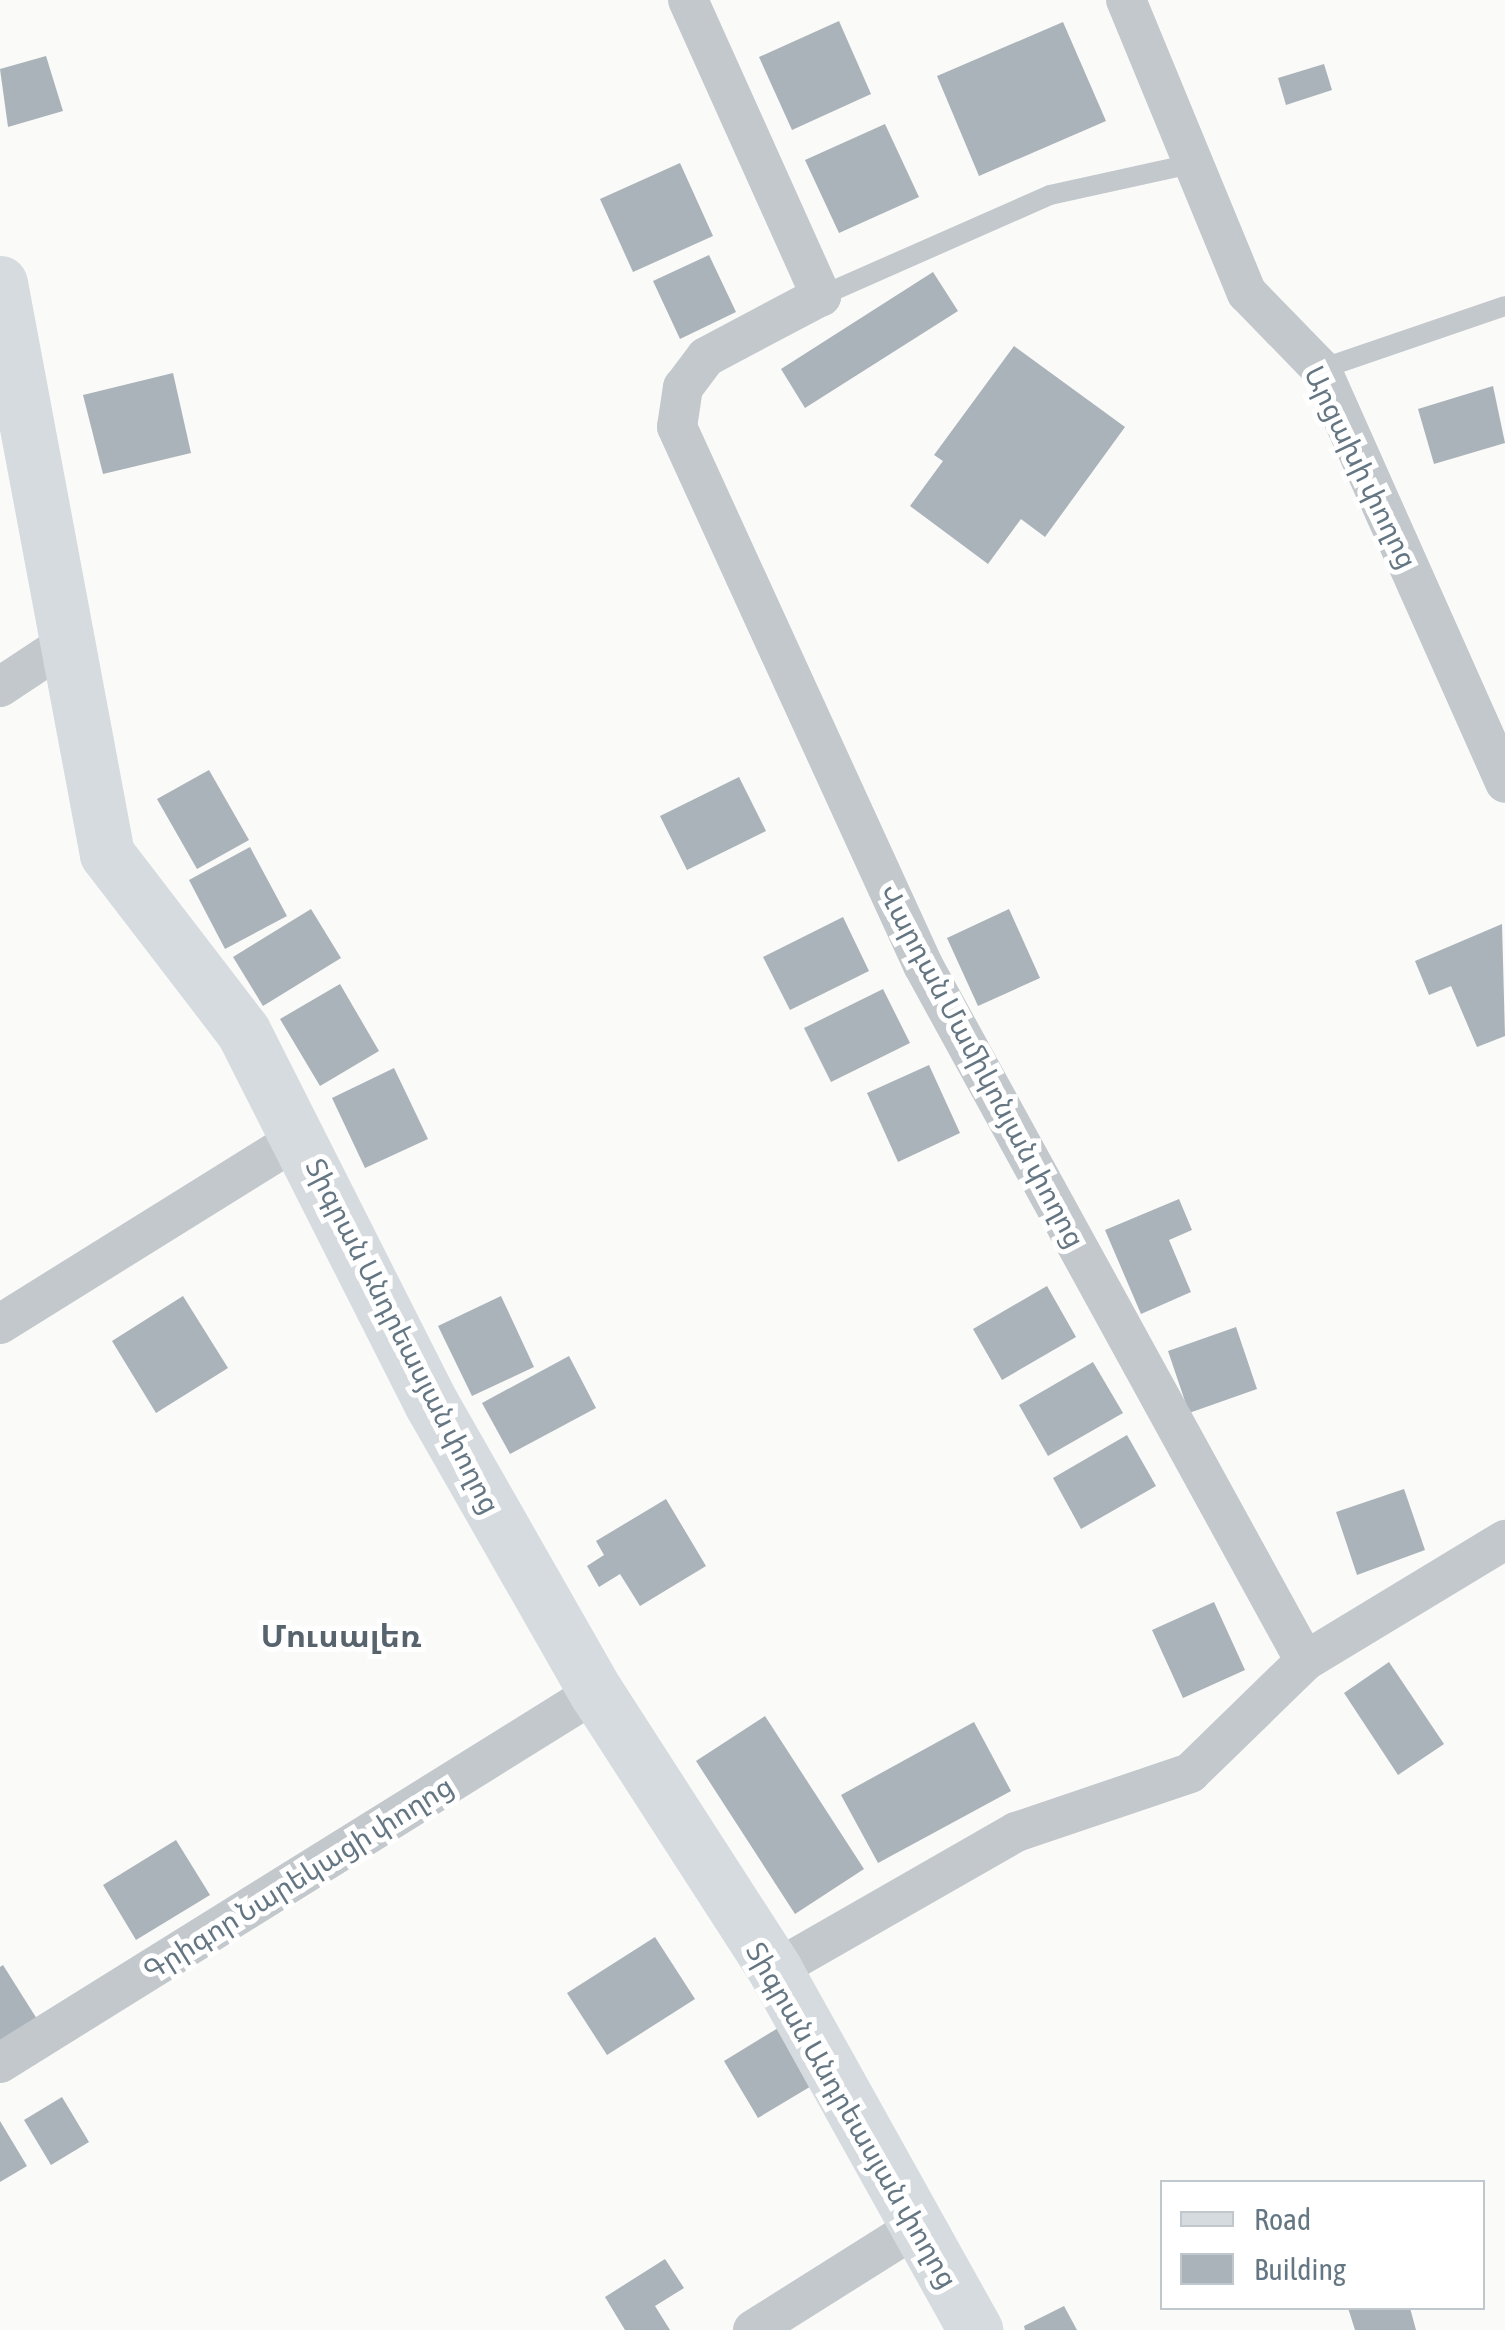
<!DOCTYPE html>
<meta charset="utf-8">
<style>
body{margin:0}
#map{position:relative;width:1505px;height:2330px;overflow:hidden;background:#fafaf8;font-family:"Asap Condensed","Noto Sans Armenian",sans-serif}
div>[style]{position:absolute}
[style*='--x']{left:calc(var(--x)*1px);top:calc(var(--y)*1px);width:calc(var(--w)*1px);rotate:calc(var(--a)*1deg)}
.building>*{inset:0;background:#aab3b9}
.service>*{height:20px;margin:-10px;padding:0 10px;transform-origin:10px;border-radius:10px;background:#c3c8cc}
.minor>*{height:40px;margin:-20px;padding:0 20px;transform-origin:20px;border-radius:20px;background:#c3c8cc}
.secondary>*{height:55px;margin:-27.5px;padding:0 27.5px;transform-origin:27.5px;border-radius:27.5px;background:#d6dbdf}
span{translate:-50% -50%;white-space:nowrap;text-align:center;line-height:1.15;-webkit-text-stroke:10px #fff;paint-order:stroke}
.street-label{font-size:28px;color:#657683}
.quarter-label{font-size:32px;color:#57646e;font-weight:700}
.legend{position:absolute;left:1160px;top:2180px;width:325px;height:130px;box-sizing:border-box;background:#fff;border:2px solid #c1c8cd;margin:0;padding:12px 18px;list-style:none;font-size:30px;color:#657683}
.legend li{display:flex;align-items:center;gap:20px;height:50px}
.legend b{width:50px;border:2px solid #c1c8cd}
</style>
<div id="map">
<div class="building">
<i style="clip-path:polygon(839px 21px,871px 94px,792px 130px,759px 57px)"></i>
<i style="clip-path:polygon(1063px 22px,1106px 121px,979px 176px,937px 76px)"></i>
<i style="clip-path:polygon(46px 56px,63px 111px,8px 127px,0 69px)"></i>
<i style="clip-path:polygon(1324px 64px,1332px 90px,1286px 105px,1278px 78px)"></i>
<i style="clip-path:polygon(885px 124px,919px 197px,839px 233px,805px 160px)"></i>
<i style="clip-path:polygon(680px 163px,713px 236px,633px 272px,600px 199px)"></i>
<i style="clip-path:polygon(709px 255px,736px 312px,680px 339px,653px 281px)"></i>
<i style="clip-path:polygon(933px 272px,958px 311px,805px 408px,781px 369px)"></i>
<i style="clip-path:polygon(1014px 346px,1125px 427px,1045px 537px,1021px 519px,988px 564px,910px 506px,943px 461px,934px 455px)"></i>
<i style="clip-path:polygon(173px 373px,191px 453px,103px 474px,83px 395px)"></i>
<i style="clip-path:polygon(1493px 386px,1505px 443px,1434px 464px,1418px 409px)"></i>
<i style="clip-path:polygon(209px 770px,249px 840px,197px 869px,157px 799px)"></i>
<i style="clip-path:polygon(739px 777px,766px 831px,687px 870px,660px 816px)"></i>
<i style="clip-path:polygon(250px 847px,287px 916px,225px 949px,189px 880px)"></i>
<i style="clip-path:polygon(311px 909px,341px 958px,263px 1006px,233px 957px)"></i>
<i style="clip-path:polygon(1009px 909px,1040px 978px,978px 1006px,947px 938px)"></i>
<i style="clip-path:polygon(843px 917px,869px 971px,790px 1010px,763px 957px)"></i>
<i style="clip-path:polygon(1502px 924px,1505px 1036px,1477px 1047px,1451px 986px,1429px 995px,1415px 961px)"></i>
<i style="clip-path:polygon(340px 984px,379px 1051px,320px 1086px,280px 1019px)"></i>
<i style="clip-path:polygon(883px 989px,910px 1043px,831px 1082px,804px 1028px)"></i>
<i style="clip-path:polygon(929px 1065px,960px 1133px,898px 1162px,867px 1093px)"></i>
<i style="clip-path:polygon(394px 1068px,428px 1139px,365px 1168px,332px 1098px)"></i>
<i style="clip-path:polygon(1179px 1199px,1192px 1230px,1169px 1240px,1191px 1292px,1141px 1314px,1105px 1230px)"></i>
<i style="clip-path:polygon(1047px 1286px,1076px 1337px,1002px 1380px,973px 1329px)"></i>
<i style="clip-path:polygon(183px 1296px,228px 1368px,156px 1413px,112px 1341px)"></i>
<i style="clip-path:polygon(501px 1296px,534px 1367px,472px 1396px,438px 1326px)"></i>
<i style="clip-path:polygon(1236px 1327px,1257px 1389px,1189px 1413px,1168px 1351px)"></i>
<i style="clip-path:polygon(569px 1356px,596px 1408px,510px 1454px,482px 1403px)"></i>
<i style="clip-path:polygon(1093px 1362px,1123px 1413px,1048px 1456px,1019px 1405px)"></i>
<i style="clip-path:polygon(1127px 1435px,1156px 1486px,1081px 1529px,1053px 1478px)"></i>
<i style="clip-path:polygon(1404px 1489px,1425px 1550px,1357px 1575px,1336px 1512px)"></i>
<i style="clip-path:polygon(666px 1499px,706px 1566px,640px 1606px,620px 1574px,599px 1587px,587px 1566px,604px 1555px,596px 1541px)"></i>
<i style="clip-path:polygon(1214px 1602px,1245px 1670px,1183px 1698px,1152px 1630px)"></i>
<i style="clip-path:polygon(1389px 1662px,1444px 1744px,1398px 1775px,1344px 1693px)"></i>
<i style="clip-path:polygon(765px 1716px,864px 1869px,795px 1914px,696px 1761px)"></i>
<i style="clip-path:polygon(974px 1722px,1011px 1791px,878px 1863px,841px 1795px)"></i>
<i style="clip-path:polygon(176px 1840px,210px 1895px,136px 1940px,103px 1885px)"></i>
<i style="clip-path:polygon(655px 1937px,695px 1999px,607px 2055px,567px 1993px)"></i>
<i style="clip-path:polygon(3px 1965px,37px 2019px,0 2042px,0 1967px)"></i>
<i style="clip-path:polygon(783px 2025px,818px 2082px,758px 2118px,724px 2061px)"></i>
<i style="clip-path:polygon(62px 2097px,89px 2142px,51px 2165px,24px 2120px)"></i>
<i style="clip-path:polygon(0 2121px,27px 2166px,0 2182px)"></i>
<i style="clip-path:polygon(665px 2259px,684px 2288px,655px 2306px,670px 2330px,625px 2330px,605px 2297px)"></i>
<i style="clip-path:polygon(1064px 2306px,1077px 2330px,1025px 2330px,1024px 2326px)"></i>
<i style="clip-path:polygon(1348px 2308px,1410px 2308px,1416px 2330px,1355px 2330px)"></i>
</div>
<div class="service">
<i style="--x:821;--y:296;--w:250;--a:-23.8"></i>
<i style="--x:1050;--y:195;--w:149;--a:-12.4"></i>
<i style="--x:1321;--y:369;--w:194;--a:-18.9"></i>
</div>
<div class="minor">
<i style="--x:688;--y:0;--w:325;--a:65.8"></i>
<i style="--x:821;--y:296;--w:130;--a:152.1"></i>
<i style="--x:706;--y:357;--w:38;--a:127"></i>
<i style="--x:683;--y:387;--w:40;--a:98.5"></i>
<i style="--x:677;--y:427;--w:592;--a:65.43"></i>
<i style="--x:923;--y:965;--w:794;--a:61.24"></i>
<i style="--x:1126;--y:0;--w:317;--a:67.6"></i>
<i style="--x:1247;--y:293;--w:106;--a:45.8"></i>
<i style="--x:1321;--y:369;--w:453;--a:66"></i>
<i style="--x:0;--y:687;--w:78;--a:-33.5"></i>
<i style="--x:0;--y:1324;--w:354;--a:-31.9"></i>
<i style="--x:775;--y:1970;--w:278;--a:-29.8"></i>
<i style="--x:1016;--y:1832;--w:184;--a:-18.7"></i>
<i style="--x:1190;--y:1773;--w:161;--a:-44.2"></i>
<i style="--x:1305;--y:1661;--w:234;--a:-31.2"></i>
<i style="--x:0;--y:2063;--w:702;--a:-31.9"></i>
<i style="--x:753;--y:2330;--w:191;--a:-32.2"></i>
</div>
<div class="secondary">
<i style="--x:0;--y:283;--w:581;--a:79.39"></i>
<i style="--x:107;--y:854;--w:223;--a:52.5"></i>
<i style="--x:243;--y:1031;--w:417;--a:63.2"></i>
<i style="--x:431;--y:1403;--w:333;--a:60.3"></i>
<i style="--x:596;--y:1692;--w:331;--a:57.2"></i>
<i style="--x:775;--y:1970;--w:412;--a:60.9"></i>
</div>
<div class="street-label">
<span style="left:1361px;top:467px;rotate:64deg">Արցախի փողոց</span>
<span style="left:982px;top:1066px;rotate:62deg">Վարդան Մամիկոնյան փողոց</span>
<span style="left:403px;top:1336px;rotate:63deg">Տիգրան Անդրեասյան փողոց</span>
<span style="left:298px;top:1878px;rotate:-32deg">Գրիգոր Նարեկացի փողոց</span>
<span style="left:852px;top:2115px;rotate:60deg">Տիգրան Անդրեասյան փողոց</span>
</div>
<div class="quarter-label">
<span style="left:341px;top:1636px">Մուսալեռ</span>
</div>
<ul class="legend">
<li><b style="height:12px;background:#d6dbdf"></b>Road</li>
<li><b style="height:28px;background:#aab3b9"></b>Building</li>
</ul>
</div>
